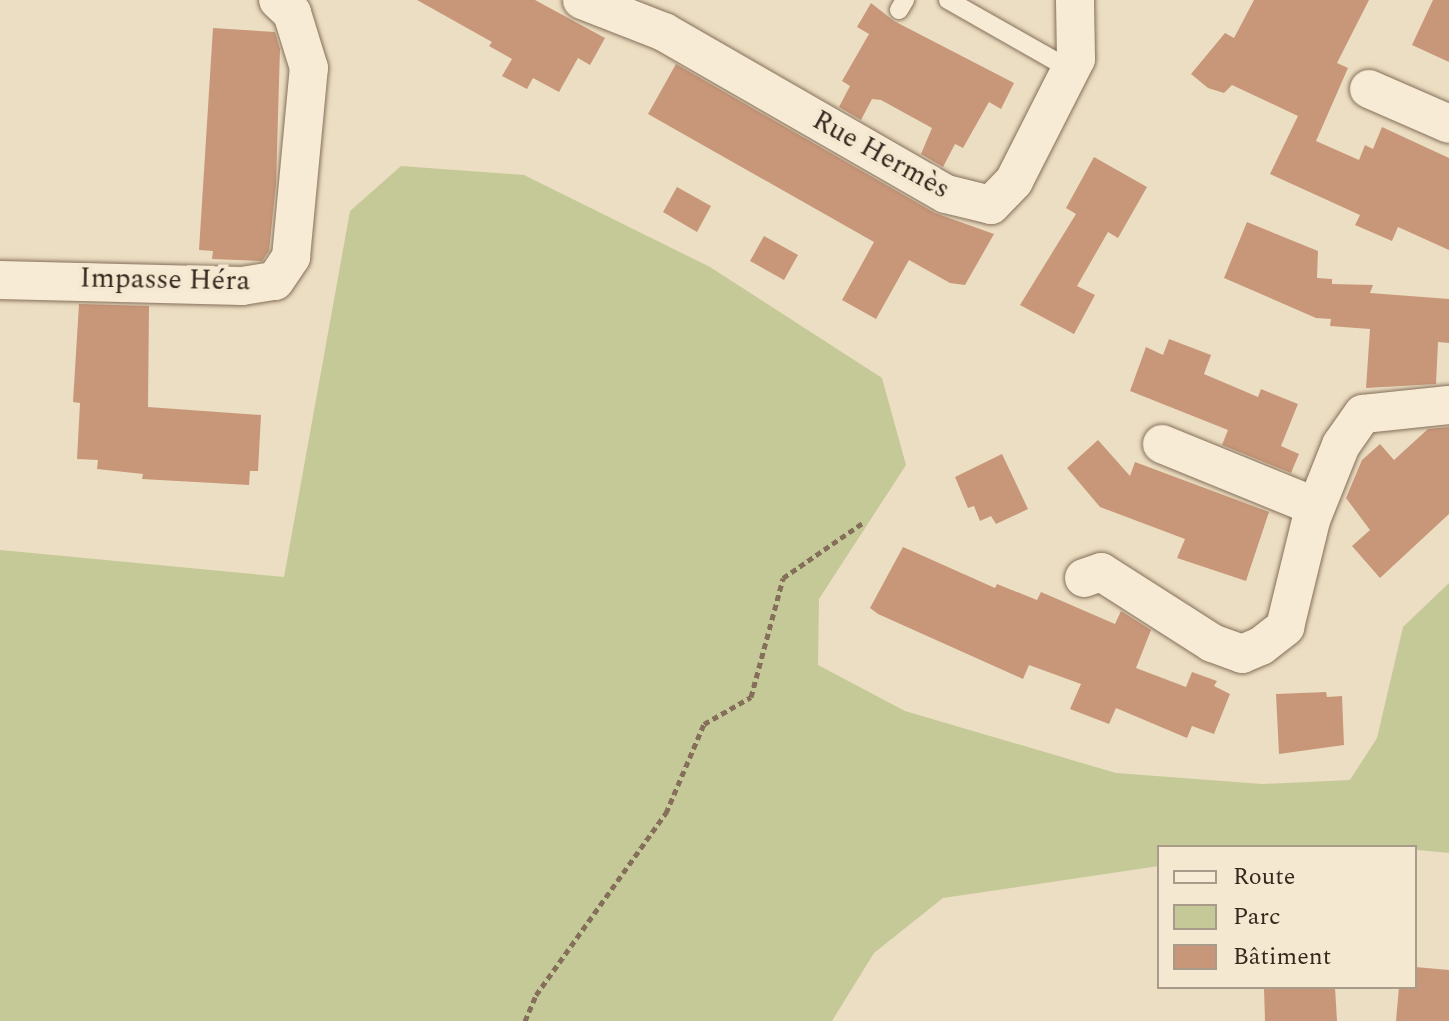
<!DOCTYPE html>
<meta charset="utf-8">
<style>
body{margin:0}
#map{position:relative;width:1449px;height:1021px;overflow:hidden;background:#ecdec2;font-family:Spectral,serif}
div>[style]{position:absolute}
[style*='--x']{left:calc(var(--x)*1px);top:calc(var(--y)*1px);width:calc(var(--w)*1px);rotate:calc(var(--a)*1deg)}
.green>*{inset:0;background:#c5c997}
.building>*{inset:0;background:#c89779}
.path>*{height:5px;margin-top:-2.5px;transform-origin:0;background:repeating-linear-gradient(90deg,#856f5a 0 6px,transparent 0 10px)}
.roads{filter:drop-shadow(0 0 2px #856f5a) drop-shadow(0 0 2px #856f5a)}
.service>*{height:18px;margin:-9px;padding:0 9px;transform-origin:9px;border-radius:9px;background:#f7ebd5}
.minor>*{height:38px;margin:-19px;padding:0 19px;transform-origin:19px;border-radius:19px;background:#f7ebd5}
span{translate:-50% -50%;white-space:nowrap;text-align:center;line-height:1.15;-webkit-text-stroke:8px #f4e8d1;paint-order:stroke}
.street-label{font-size:28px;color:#35281e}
.legend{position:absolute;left:1157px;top:845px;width:260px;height:144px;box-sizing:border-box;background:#f4e8d1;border:2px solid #a89b89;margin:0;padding:10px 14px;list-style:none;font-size:24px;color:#35281e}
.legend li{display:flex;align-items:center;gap:16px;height:40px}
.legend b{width:40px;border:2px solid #a89b89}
</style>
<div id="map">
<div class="green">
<i style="clip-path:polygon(401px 166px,524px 175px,710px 267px,882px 378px,906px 465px,819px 599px,818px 665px,905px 711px,1116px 773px,1262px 784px,1350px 780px,1377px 738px,1403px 627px,1449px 583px,1449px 853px,1377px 846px,1159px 847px,1159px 866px,943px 898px,874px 953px,832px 1021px,0 1021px,0 550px,284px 577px,350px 211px)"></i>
</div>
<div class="building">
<i style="clip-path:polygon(417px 0,535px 0,605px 38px,590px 65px,578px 58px,559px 92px,533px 78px,527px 89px,502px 76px,512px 59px,489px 46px,492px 42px)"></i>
<i style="clip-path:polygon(1254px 0,1369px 0,1337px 63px,1348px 68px,1316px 141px,1359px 160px,1365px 145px,1373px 149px,1382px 127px,1449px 158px,1449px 250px,1398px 227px,1392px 241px,1355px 225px,1360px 215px,1270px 174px,1298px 116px,1232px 85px,1224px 93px,1208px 88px,1191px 74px,1225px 33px,1234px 38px)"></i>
<i style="clip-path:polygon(1433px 0,1449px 0,1449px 62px,1412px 45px)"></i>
<i style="clip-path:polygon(871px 3px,894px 21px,1014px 83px,1001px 109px,989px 102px,963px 148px,955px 144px,943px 167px,921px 154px,932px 128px,881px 100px,872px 99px,861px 120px,839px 107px,850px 86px,842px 81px,869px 34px,857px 27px)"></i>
<i style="clip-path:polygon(213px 28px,275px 32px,280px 49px,276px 184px,269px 251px,262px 261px,212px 259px,213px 251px,199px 250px)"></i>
<i style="clip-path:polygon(676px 64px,935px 213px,994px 234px,965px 285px,950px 283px,909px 260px,876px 319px,842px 300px,874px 242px,648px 114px)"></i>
<i style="clip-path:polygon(1094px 157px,1147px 187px,1118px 238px,1108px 232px,1077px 286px,1095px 295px,1074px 334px,1020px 305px,1076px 214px,1066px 208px)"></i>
<i style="clip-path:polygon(677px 187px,711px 206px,697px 232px,663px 212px)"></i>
<i style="clip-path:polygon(1247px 222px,1318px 251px,1317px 278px,1332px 279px,1332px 284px,1373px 285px,1370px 293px,1449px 299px,1449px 343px,1438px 342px,1436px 384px,1366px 388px,1370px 329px,1330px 326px,1331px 319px,1316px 318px,1224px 278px)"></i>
<i style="clip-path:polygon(764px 236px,798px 255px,784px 280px,750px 261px)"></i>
<i style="clip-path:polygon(79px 304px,149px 306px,148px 407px,261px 415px,258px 471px,250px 471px,249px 485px,142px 479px,143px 474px,97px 469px,98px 460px,77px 459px,80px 403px,73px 402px)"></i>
<i style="clip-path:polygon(1169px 339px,1211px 355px,1204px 374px,1258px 397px,1261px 389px,1298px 404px,1281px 446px,1299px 454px,1291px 473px,1222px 445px,1228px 430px,1130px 391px,1146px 347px,1163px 355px)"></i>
<i style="clip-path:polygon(1449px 427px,1449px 514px,1380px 578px,1352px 546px,1370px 530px,1346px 498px,1362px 460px,1380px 444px,1394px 460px,1428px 429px)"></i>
<i style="clip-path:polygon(1098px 440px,1130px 476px,1135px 462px,1269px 512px,1246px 581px,1177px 558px,1185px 539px,1100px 507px,1067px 468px)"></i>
<i style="clip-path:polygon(1002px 454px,1028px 509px,996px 524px,991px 516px,980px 521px,974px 506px,968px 508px,955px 477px)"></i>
<i style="clip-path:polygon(903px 547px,995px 588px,997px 584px,1037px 600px,1041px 592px,1115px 624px,1121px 611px,1151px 630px,1136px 668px,1186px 687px,1192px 672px,1217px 681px,1214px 686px,1230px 694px,1214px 734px,1192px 726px,1187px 738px,1116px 708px,1109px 724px,1070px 709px,1081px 684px,1029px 665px,1023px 679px,878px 614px,870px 608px)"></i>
<i style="clip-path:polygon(1326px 692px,1327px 697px,1342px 696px,1344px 745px,1279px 754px,1276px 694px)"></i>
<i style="clip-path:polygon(1415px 967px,1449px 970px,1449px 1021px,1396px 1021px,1399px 987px,1415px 987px)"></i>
<i style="clip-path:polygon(1290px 987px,1335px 987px,1337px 1021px,1265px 1021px,1264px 989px)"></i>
</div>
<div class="path">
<i style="--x:525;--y:1021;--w:28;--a:-67"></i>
<i style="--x:536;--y:995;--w:224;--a:-54.5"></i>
<i style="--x:666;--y:813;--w:97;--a:-66.9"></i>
<i style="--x:704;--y:724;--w:54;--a:-29.9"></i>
<i style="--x:751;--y:697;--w:123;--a:-74.9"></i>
<i style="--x:783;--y:578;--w:98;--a:-34.7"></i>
</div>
<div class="roads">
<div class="service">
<i style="--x:948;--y:0;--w:142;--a:29.6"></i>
<i style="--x:899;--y:10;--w:12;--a:-59"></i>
</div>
<div class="minor">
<i style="--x:582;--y:0;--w:88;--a:21.3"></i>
<i style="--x:664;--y:32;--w:325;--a:29.9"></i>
<i style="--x:946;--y:194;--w:46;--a:13.7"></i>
<i style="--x:991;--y:205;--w:33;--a:-46"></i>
<i style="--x:1014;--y:181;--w:137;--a:-63.1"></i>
<i style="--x:1076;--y:59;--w:59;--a:-91"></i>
<i style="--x:1369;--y:89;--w:87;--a:23.6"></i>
<i style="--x:0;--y:280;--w:242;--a:1.4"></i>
<i style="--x:242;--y:286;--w:33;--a:-9"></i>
<i style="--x:275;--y:281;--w:29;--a:-56"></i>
<i style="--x:291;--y:257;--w:190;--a:-84.6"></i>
<i style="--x:309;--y:68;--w:58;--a:-107.2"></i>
<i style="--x:292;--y:13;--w:19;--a:-137"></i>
<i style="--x:1162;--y:444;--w:166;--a:22.2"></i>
<i style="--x:1084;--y:578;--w:18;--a:-19"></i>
<i style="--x:1101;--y:572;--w:132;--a:32.6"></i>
<i style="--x:1212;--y:643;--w:32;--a:20"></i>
<i style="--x:1242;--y:654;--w:21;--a:-23"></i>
<i style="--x:1261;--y:646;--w:31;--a:-38"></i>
<i style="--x:1285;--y:627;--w:110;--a:-76.3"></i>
<i style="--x:1311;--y:520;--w:81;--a:-68.2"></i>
<i style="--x:1341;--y:445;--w:38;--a:-55"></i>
<i style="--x:1363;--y:414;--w:86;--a:-6"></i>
</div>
</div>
<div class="street-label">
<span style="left:881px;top:155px;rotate:29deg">Rue Hermès</span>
<span style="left:165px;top:280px;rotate:1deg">Impasse Héra</span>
</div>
<ul class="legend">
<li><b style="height:10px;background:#f7ebd5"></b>Route</li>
<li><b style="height:22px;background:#c5c997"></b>Parc</li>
<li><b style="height:22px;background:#c89779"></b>Bâtiment</li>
</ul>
</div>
